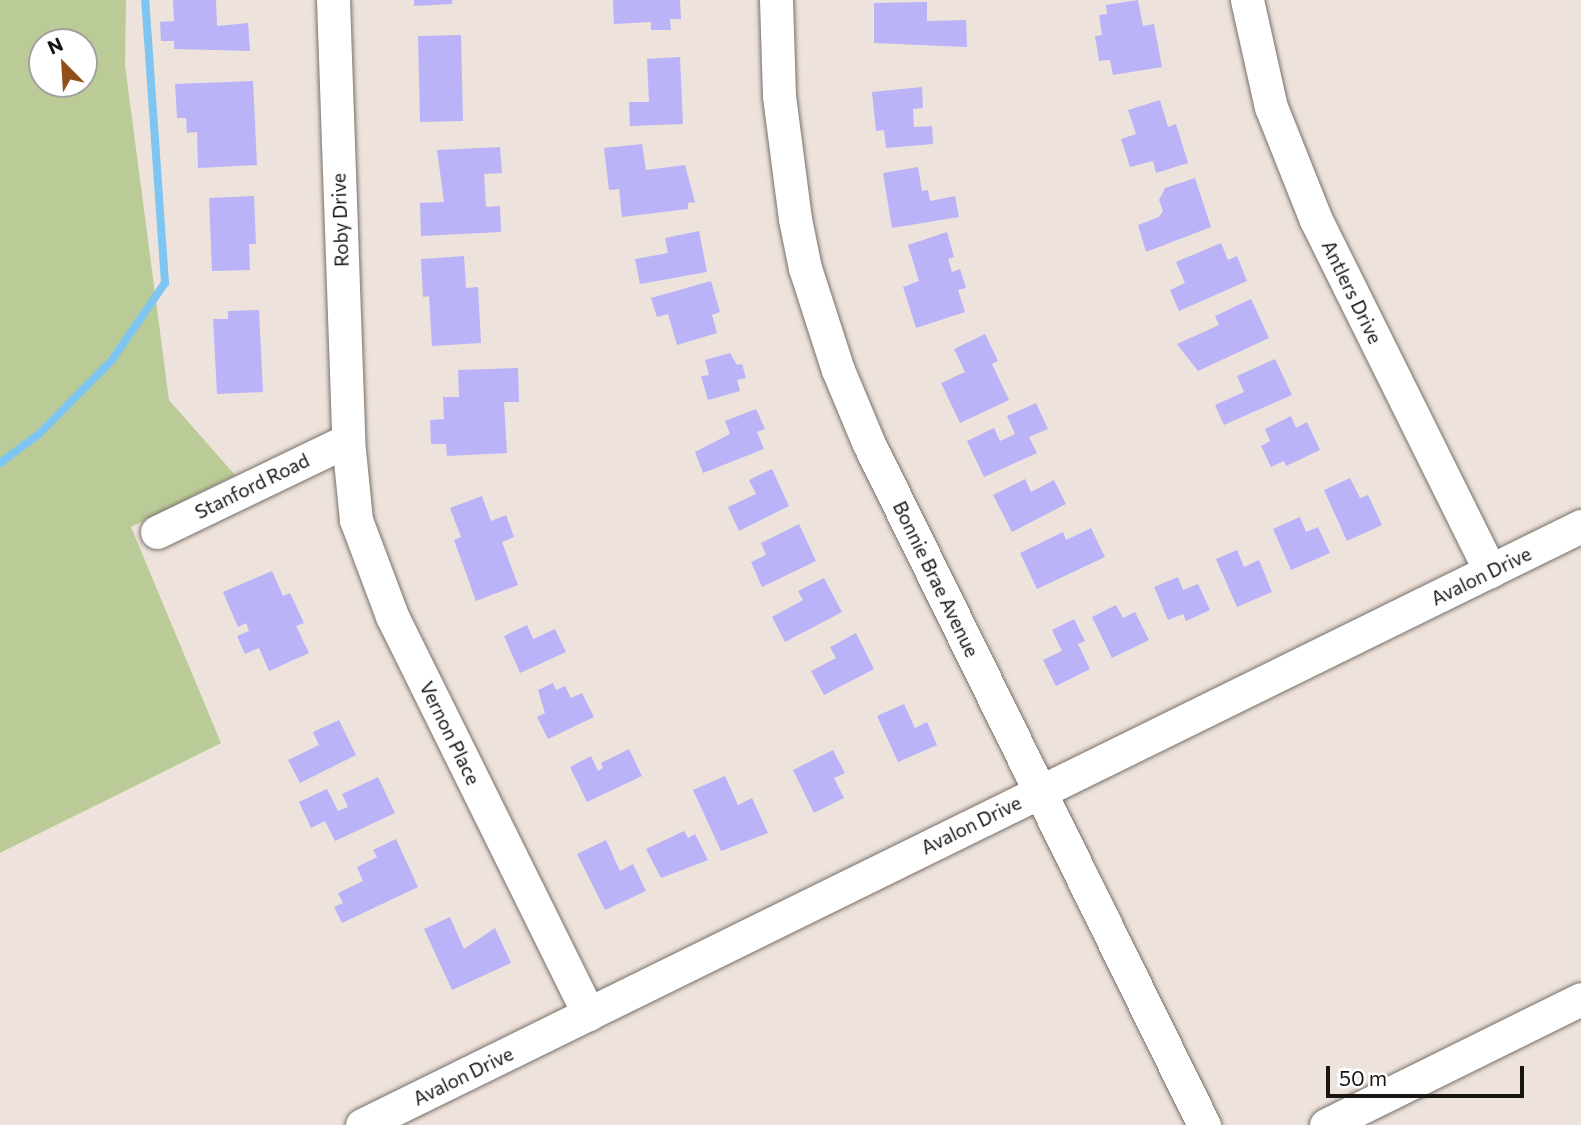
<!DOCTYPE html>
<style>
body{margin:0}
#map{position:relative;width:1581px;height:1125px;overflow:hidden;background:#ede3dc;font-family:Commissioner,sans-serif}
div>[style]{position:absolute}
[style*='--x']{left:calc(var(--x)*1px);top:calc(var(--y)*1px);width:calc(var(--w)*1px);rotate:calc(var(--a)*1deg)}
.green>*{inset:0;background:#bbcb97}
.stream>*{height:8px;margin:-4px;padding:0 4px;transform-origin:4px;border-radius:4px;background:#7ec5f2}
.building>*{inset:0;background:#bab3f7}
.roads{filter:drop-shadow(0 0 2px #786f69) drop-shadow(0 0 2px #786f69)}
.minor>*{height:33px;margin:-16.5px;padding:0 16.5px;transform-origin:16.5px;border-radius:16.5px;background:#fff}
span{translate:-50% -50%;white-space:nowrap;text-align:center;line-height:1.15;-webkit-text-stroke:7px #fff;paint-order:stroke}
.street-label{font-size:19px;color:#171412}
.north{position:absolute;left:28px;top:28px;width:70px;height:70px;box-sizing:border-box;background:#fff;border:2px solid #a2a1a0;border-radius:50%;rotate:336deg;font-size:19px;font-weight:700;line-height:28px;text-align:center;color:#171412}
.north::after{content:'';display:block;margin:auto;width:24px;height:32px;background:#8f4f18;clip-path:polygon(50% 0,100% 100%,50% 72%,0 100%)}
.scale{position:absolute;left:1326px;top:1066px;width:198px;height:32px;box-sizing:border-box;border:4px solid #171412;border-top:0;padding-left:9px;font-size:21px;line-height:24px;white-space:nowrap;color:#171412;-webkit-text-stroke:5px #fff;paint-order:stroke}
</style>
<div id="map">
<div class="green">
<i style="clip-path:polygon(evenodd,0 0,126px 0,125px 65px,169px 400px,235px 475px,131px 527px,221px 743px,0 853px,0 0,42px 42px,84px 42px,84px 84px,42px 84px,42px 42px)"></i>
</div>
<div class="stream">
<i style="--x:0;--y:463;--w:49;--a:-36.6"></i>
<i style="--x:39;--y:434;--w:104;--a:-45.4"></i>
<i style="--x:112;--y:360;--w:93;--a:-55.5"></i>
<i style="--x:165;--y:283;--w:284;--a:-94"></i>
</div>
<div class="building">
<i style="clip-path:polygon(173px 0,216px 0,217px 26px,248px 23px,250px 51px,174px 49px,174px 41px,161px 41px,160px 22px,174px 21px)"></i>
<i style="clip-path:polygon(414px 0,452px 0,452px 4px,414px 6px)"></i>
<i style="clip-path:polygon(613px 0,680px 0,681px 19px,670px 19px,671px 30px,651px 30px,651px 22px,614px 24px)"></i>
<i style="clip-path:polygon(1138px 0,1143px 26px,1154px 24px,1162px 67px,1113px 75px,1110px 60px,1099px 61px,1095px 36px,1102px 35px,1099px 15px,1107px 14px,1106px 5px)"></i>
<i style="clip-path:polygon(927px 2px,927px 21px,966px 20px,967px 47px,874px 43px,874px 3px)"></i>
<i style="clip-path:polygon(461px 35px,463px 121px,420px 122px,418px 36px)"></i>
<i style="clip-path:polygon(680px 57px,683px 124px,630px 126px,629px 102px,649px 102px,647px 59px)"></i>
<i style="clip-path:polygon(253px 81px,257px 165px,198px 168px,197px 132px,187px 133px,186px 118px,177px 118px,175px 84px)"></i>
<i style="clip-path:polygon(922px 87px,923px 108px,913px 109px,914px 127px,932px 126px,933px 144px,886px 148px,884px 130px,876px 131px,872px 92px)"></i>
<i style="clip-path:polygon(1160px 100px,1168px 127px,1176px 124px,1188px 163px,1156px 173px,1153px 161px,1130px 167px,1121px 139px,1136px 134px,1128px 110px)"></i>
<i style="clip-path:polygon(642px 144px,646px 170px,685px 165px,695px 202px,688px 203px,688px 209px,622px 217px,619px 189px,609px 190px,604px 148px)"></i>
<i style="clip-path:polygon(500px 147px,502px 173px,484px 174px,486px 207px,500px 206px,501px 232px,421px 236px,420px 203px,444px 202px,437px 150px)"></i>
<i style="clip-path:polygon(918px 167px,922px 191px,928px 190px,930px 201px,955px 196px,959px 217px,892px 228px,883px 173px)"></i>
<i style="clip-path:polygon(1195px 178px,1211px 227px,1146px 252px,1138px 225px,1159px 217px,1163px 211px,1159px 200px,1165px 188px)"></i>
<i style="clip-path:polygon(254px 196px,256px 244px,249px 244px,250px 270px,212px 271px,209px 198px)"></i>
<i style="clip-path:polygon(699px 231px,707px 272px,640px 284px,635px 259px,668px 253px,665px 238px)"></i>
<i style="clip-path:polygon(947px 232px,954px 257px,948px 259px,952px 272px,960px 269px,966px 288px,958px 290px,965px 312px,916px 328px,903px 287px,919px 281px,908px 245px)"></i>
<i style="clip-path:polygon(1221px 243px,1228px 260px,1237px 256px,1247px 281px,1179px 311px,1170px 290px,1185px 283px,1176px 262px)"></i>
<i style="clip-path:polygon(464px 256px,466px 288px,478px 287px,481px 343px,432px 346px,429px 296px,423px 297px,421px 259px)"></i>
<i style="clip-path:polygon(711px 281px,720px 312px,712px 315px,717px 333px,677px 345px,668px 314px,657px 317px,651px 298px)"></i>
<i style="clip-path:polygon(1251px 299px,1269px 338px,1198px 371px,1177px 344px,1219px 325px,1215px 316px)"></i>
<i style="clip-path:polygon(259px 310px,263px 392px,217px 394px,213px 319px,228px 319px,228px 311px)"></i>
<i style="clip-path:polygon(985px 334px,998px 361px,992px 364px,1009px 400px,960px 423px,941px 383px,965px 372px,954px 349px)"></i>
<i style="clip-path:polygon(730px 353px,737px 365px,742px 364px,746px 378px,737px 380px,740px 391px,708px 400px,701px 376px,709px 375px,705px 360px)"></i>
<i style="clip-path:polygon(1275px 359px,1292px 395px,1224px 425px,1215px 405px,1244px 392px,1237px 376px)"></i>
<i style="clip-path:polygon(518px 368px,519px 402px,504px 402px,507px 453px,447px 456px,446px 444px,431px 444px,430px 420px,444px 419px,443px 397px,459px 397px,458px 370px)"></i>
<i style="clip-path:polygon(1036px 403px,1048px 429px,1029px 437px,1037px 453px,984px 477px,967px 441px,994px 428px,1000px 441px,1015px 434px,1007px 416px)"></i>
<i style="clip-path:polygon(756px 409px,765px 429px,757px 432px,764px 449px,703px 473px,695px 452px,730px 434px,725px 421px)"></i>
<i style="clip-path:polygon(1291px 416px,1296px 428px,1307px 422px,1320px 450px,1286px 466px,1284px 461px,1271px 467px,1261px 446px,1270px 441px,1265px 429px)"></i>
<i style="clip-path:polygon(772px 469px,789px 506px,739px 531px,728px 507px,756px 494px,749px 480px)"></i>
<i style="clip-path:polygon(1350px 478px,1360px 498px,1368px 495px,1382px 525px,1347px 541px,1324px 490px)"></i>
<i style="clip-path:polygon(1025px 479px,1031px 492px,1054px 480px,1066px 504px,1012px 532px,993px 495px)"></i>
<i style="clip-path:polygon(482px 496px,491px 521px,506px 515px,514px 537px,502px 542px,518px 585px,476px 601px,454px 540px,461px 537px,450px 508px)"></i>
<i style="clip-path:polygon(1300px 517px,1306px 532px,1318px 527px,1330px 553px,1291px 570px,1273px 529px)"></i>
<i style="clip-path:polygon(799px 524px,816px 561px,762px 587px,751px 562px,766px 555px,761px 543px)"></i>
<i style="clip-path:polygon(1091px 528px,1105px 557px,1037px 589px,1020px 553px,1063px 532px,1066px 540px)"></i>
<i style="clip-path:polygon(1237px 550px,1244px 567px,1259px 560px,1272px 592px,1237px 607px,1216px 559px)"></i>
<i style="clip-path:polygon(272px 571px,283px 596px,290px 593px,304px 623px,296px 626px,309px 653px,269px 671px,259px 648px,245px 654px,237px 636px,249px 631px,246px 623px,238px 627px,223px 592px)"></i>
<i style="clip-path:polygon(1178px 577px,1183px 590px,1198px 584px,1210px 610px,1186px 621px,1183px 614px,1168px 620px,1154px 587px)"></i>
<i style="clip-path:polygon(824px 578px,842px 612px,785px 642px,772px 617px,803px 600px,798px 591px)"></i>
<i style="clip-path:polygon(1116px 605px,1123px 618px,1135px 612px,1149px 640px,1112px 658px,1092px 617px)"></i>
<i style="clip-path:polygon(1074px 619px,1085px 641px,1078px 644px,1090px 669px,1056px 686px,1043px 660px,1062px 651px,1052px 630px)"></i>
<i style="clip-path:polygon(527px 625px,533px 639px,555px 629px,566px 652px,520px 673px,504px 636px)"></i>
<i style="clip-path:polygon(856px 633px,874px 669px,824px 695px,811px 671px,836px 658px,830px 647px)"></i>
<i style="clip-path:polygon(553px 683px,556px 690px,565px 686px,571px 698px,582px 693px,594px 717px,548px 739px,537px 717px,545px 713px,538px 690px)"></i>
<i style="clip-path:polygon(904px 704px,915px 728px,927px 722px,937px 745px,898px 762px,877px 716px)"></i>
<i style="clip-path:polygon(339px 720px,356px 755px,300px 783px,288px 760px,319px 745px,313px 732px)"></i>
<i style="clip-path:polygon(629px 749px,642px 776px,587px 802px,570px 767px,591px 756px,598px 771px,603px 768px,601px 763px)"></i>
<i style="clip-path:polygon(833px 750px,845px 773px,834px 778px,844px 798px,814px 813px,793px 770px)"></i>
<i style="clip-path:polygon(725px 776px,738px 805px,752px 798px,768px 833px,721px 851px,693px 790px)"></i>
<i style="clip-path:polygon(378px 777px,395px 813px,335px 841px,325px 821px,311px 828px,299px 802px,327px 789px,338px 811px,348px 807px,342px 794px)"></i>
<i style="clip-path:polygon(684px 831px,688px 838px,695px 834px,708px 860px,661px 878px,646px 849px)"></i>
<i style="clip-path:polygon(396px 839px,418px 887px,342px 923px,334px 907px,343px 903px,338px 893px,363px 881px,357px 867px,377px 857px,373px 850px)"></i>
<i style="clip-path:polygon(606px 840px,620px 871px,633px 864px,646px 891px,605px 910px,577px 854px)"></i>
<i style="clip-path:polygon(450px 917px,464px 949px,495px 928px,511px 963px,452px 990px,424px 929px)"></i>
</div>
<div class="roads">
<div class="minor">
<i style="--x:333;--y:0;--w:440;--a:88"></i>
<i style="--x:348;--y:440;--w:80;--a:84.3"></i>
<i style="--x:356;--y:520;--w:103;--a:69.4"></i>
<i style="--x:392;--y:616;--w:444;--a:63.7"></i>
<i style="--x:776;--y:0;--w:96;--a:88.2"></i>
<i style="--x:779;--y:96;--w:124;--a:82.6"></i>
<i style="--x:795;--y:219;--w:50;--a:78.5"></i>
<i style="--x:805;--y:268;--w:107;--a:72.1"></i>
<i style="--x:838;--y:370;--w:80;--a:67.3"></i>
<i style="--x:869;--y:444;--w:759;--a:63.81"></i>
<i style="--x:1247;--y:0;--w:110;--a:77.4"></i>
<i style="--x:1271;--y:107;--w:122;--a:68.3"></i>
<i style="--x:1316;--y:220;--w:392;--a:63.6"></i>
<i style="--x:157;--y:532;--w:212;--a:-25.7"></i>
<i style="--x:362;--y:1125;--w:1358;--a:-26.17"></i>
<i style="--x:1326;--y:1125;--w:284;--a:-26.3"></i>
</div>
</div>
<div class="street-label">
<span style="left:340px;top:220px;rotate:-92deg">Roby Drive</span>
<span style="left:1352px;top:292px;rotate:64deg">Antlers Drive</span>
<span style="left:252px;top:486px;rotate:-26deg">Stanford Road</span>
<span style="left:1481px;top:576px;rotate:-26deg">Avalon Drive</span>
<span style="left:936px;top:579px;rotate:64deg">Bonnie Brae Avenue</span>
<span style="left:450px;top:733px;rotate:64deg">Vernon Place</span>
<span style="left:971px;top:825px;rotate:-26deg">Avalon Drive</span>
<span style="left:463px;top:1076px;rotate:-26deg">Avalon Drive</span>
</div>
<div class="north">N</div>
<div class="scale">50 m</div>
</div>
